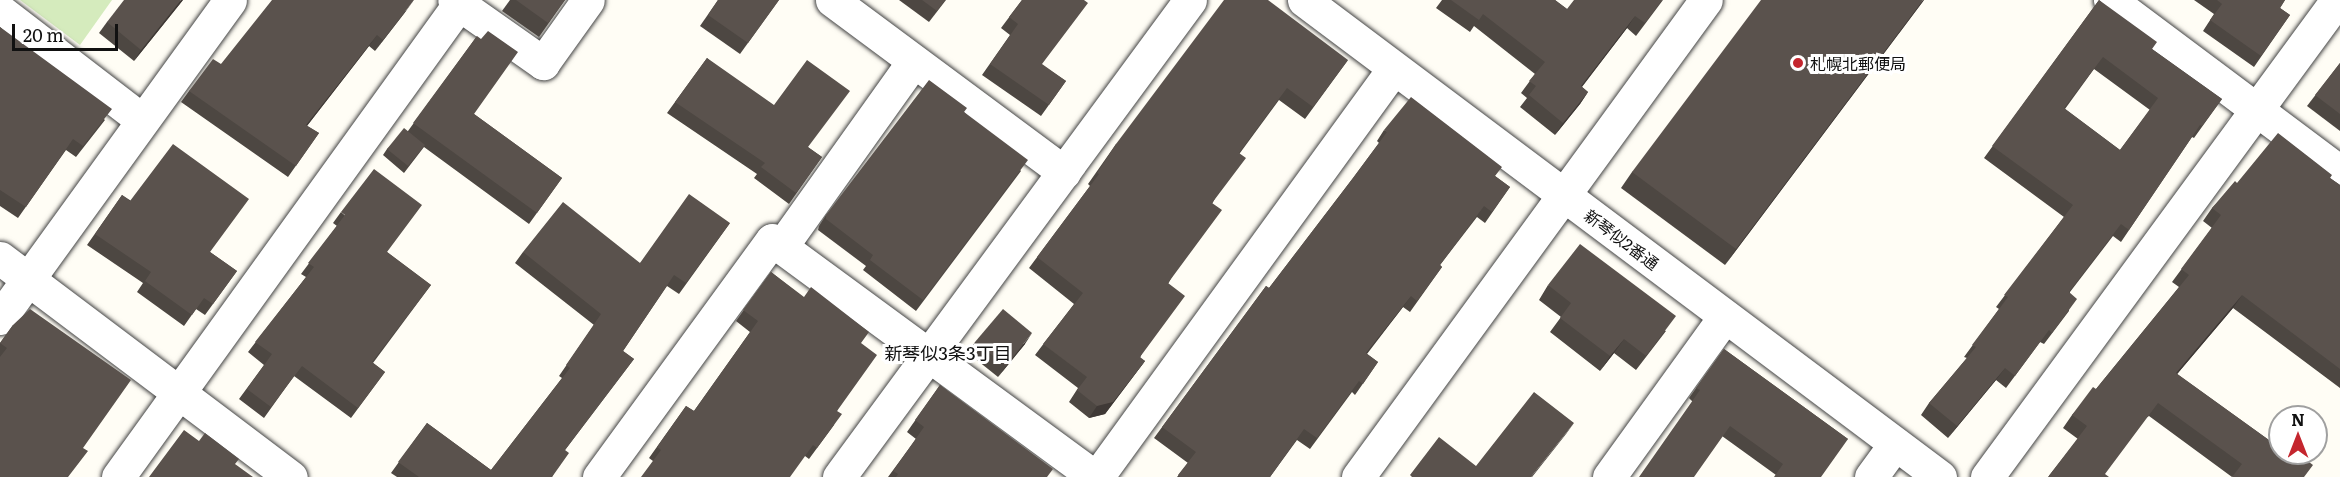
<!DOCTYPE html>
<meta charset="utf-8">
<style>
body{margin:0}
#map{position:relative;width:2340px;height:477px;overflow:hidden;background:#fffdf5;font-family:Literata,"Noto Sans JP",serif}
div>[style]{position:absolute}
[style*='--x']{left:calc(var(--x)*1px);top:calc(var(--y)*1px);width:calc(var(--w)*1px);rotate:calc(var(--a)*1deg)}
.green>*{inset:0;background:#d5ebbd}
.roads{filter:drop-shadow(0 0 2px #444) drop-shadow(0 0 2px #444)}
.minor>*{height:33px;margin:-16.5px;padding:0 16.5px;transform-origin:16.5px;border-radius:16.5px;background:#fff}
.wall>*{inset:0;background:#4d4742}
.shaded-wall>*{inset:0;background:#3f3936}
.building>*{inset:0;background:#5a524d}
.dots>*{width:16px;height:16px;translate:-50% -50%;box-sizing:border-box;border:3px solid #fff;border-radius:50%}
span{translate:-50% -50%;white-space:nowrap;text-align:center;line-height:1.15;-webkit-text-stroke:6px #fff;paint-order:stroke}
.poi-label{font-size:16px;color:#111}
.left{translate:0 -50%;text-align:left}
.street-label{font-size:16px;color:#111}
.neighbourhood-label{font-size:18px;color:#111}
.north{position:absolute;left:2268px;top:405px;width:60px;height:60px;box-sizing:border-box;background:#fff;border:2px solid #a0a0a0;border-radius:50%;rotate:0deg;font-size:16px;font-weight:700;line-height:24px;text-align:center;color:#111}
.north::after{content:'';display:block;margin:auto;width:21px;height:27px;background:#c4262e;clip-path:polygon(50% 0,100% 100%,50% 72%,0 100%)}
.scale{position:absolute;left:12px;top:24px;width:106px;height:27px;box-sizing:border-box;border:3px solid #111;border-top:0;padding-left:8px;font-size:18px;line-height:21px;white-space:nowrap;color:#111;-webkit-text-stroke:4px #fff;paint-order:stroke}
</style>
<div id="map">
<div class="green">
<i style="clip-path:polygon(20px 0,112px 0,80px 45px)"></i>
</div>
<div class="roads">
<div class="minor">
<i style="--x:832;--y:0;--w:289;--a:36.6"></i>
<i style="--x:1304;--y:0;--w:795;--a:36.87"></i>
<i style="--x:2110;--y:0;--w:287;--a:36.8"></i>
<i style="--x:459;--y:4;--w:103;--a:35.1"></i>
<i style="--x:543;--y:63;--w:77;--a:-54.5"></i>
<i style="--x:0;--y:11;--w:179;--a:37.5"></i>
<i style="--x:781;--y:247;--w:227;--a:-54.5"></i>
<i style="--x:0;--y:258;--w:364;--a:37"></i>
<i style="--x:0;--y:318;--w:392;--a:-54.1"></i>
<i style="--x:118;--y:477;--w:583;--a:-54.21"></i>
<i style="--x:459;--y:4;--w:6;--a:-141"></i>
<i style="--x:599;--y:477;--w:293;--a:-53.9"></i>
<i style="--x:772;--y:240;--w:401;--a:36.3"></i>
<i style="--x:839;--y:477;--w:592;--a:-53.65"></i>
<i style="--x:1097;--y:477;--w:505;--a:-54.01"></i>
<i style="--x:1358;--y:477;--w:590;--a:-53.89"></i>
<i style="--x:1609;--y:477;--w:198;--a:-54.2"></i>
<i style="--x:1871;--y:477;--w:41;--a:-54"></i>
<i style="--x:1987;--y:477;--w:592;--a:-53.73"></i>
</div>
</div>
<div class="wall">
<i style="clip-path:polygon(183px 0,134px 61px,99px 33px,107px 22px)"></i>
<i style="clip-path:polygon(510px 0,565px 0,539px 37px,502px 11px)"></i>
<i style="clip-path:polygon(718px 0,779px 0,740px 54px,700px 26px)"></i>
<i style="clip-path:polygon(899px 0,946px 0,929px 22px)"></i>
<i style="clip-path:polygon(1022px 0,1042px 65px,1066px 81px,1041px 116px,982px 75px,1010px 35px,1001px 28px)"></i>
<i style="clip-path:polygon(1442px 0,1555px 0,1567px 9px,1663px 0,1636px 36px,1627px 28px,1582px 87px,1588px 92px,1580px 104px,1555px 135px,1520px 107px,1527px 98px,1521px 93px,1535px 74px,1474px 26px,1470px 32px,1436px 8px)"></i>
<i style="clip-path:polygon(1924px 0,1725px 265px,1621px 188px,1632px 172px)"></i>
<i style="clip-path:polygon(evenodd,2099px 0,2152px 49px,2222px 99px,2194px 138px,2192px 137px,2121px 242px,2113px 236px,2070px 292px,2069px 311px,2044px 344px,2040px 342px,2006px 388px,1996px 380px,1948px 438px,1921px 415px,1929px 403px,1967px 358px,1964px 357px,1999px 309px,1996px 307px,2064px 217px,1984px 158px,2099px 0,2094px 69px,2150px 110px,2120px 150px,2065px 109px,2094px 69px)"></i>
<i style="clip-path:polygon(2194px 0,2285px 0,2280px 8px,2290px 15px,2254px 67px,2203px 31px,2214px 14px)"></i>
<i style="clip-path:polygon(406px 11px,375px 51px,369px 46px,307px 126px,319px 133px,288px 177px,181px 102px,189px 91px,221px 64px)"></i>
<i style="clip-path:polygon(0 27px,105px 120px,76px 157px,66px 150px,18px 218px,0 206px)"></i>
<i style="clip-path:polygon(477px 36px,474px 114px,562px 178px,529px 224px,424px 147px,404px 173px,383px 155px,387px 149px,408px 131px)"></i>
<i style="clip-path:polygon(707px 58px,809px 148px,822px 157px,789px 204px,754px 178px,757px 174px,667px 113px)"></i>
<i style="clip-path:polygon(1348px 60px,1305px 119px,1279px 100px,1240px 153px,1168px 284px,1140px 358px,1145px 361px,1105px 414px,1089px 418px,1069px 402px,1078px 388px,1035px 355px,1074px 304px,1029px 268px,1090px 186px,1088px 184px,1116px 144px)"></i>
<i style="clip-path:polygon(2340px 63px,2340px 131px,2307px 106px)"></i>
<i style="clip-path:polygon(964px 112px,1021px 171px,916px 311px,863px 270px,866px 266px,818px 230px,819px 226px,826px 215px)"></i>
<i style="clip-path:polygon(1384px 130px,1495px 176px,1510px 187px,1485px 223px,1477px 217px,1440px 265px,1442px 267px,1410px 312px,1403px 307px,1367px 354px,1378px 362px,1355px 395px,1352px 392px,1310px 449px,1297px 440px,1270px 477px,1177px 477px,1188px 463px,1154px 438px,1266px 286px,1269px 288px,1353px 178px,1379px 143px,1377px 141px)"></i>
<i style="clip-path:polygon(2330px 178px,2340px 185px,2340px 388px,2233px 308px,2177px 374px,2280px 448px,2232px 477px,2149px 416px,2048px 477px,2078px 439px,2063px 428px,2072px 415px,2096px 389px,2179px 287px,2172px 282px,2212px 228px,2203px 221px,2212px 208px,2237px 183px)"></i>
<i style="clip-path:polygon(122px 195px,210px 252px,237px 271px,205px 315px,196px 309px,184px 326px,137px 292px,143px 283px,87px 245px)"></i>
<i style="clip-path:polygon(341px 212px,387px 252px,431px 285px,373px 363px,385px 372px,351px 418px,294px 376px,264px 418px,239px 399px,264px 365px,248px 352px,306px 277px,301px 274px,337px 226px,333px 223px)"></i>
<i style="clip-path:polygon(730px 223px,679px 294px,667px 286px,623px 351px,634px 359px,565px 450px,552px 477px,397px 477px,391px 473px,427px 423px,491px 470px,562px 378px,559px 376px,594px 325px,515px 263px,523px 252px,640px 263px)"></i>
<i style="clip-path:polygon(771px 272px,861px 343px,837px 411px,834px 425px,809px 459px,805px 456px,653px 461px,649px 458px,686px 406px,694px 411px,750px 332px,736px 321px)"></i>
<i style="clip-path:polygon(1548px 285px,1666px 331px,1636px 370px,1614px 353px,1600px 371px,1550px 332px,1561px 317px,1539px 300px)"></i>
<i style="clip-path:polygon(13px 325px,0 477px,0 343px)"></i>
<i style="clip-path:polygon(975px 342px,1025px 344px,998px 377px,968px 353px)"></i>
<i style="clip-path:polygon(1724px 349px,1848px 439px,1776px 475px,1722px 436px,1692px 401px,1689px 398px)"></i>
<i style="clip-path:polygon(940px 385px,1047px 477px,888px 477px,916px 439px,907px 432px)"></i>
</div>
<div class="shaded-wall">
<i style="clip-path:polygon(181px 0,183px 0,134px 61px,141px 50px)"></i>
<i style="clip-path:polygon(414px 0,406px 11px,375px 51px,383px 40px)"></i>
<i style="clip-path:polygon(1923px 0,1924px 0,1725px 265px,1736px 249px)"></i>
<i style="clip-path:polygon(1635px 16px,1627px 28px,1573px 98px,1581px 86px)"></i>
<i style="clip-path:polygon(377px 35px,369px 46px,299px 136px,306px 125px)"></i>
<i style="clip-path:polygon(1588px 92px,1580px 104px,1555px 135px,1563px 123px)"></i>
<i style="clip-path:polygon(2242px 295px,2233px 308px,2167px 386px,2176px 373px)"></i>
<i style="clip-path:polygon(1411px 296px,1403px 307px,1358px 364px,1366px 353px)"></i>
<i style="clip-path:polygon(1032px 333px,1025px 344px,998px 377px,1006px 366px)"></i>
<i style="clip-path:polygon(1624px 339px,1614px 353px,1600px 371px,1610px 356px)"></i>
<i style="clip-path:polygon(1145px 361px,1105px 414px,1089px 418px,1097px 406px)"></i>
<i style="clip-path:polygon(2005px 368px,1996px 380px,1948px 438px,1957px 426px)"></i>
<i style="clip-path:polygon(1574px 423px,1566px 434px,1532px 477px,1531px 477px)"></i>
</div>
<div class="building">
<i style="clip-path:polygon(124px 0,181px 0,141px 50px,107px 22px)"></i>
<i style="clip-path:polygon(272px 0,414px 0,383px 40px,377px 35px,306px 125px,319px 133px,296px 166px,189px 91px,213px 59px,221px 64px)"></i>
<i style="clip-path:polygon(516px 0,565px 0,548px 23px)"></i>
<i style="clip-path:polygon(718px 0,779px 0,748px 43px,708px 15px)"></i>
<i style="clip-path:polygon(922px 0,945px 0,937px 11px)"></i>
<i style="clip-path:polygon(1022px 0,1084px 0,1088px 3px,1042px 64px,1066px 81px,1049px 105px,990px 64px,1018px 24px,1009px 17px)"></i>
<i style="clip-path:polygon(1224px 0,1268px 0,1348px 60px,1313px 107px,1287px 88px,1239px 153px,1246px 158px,1212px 203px,1222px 210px,1168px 283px,1185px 296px,1140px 357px,1145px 361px,1113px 402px,1097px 406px,1077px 390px,1087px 377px,1043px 344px,1083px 293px,1037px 257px,1099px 174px,1097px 173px,1116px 144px)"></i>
<i style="clip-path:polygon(1451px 0,1555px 0,1567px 9px,1574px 0,1662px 0,1645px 23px,1635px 16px,1581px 86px,1588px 92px,1563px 123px,1529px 95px,1536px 86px,1529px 81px,1545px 62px,1483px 14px,1479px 20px)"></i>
<i style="clip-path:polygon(1761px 0,1923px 0,1736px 249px,1632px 172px)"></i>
<i style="clip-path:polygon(evenodd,2099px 0,2157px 42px,2152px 49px,2222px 99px,2202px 126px,2200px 125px,2129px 230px,2121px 224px,2069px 292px,2077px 299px,2052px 333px,2049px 330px,2015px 376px,2005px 368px,1957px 426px,1929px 403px,1976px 347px,1972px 345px,2008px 297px,2004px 295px,2073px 205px,1992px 146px,2099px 0,2103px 57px,2158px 98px,2120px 150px,2064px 108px,2103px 57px)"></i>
<i style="clip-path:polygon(2217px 0,2285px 0,2280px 8px,2290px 15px,2261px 56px,2210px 20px,2222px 4px)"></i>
<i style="clip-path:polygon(0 27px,112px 109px,83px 146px,73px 139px,26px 207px,0 190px)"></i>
<i style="clip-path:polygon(488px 31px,518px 52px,474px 114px,562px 178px,537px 213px,413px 123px,477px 36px,481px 39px)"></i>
<i style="clip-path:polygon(707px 58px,774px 105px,807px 60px,850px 91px,808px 147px,822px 157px,796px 193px,761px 167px,765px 163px,675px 102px)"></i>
<i style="clip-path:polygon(2340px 63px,2340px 114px,2315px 95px)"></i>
<i style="clip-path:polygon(929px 80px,967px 108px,964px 112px,1028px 160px,923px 300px,870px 260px,873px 255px,826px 219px,826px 215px)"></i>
<i style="clip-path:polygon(1411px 97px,1502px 167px,1495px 176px,1510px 187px,1492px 212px,1484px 206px,1440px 265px,1442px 267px,1417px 301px,1411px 296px,1366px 353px,1378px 362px,1363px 384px,1359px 381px,1317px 438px,1304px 429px,1270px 477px,1180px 477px,1178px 475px,1196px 452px,1162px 427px,1266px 286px,1269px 288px,1353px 178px,1387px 132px,1384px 130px)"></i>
<i style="clip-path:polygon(404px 128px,425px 145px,408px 166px,387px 149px)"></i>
<i style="clip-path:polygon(2278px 133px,2332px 175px,2330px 178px,2340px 185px,2340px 369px,2242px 295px,2176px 373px,2280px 448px,2280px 453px,2297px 453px,2313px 465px,2304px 477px,2232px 477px,2242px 464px,2158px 403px,2105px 474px,2109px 477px,2048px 477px,2087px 426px,2072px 415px,2093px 387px,2096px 389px,2189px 275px,2181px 269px,2221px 215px,2212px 208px,2235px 181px,2237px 183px)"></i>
<i style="clip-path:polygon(173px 144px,249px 199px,210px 252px,237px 271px,213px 304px,204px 298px,192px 315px,145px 281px,151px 272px,95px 234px,122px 195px,130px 201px)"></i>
<i style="clip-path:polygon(374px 169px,422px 205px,387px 252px,431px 285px,372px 362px,385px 372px,358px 408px,302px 366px,271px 407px,247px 389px,272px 354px,255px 342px,314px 267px,308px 263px,345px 215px,341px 212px)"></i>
<i style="clip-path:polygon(689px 194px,730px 223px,686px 283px,674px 275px,623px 351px,634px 359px,565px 450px,569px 453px,552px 477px,419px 477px,398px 462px,427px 423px,491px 470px,570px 368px,566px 365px,601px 314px,523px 252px,563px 202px,640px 263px)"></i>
<i style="clip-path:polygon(1580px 244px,1676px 316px,1646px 356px,1624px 339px,1610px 356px,1560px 318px,1571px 303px,1548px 285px)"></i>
<i style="clip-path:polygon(771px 272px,804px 297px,811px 287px,869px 332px,861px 343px,877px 355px,837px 411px,842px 414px,817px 448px,813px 445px,790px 477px,641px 477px,661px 450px,657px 447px,686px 406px,694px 411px,758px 321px,743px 310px)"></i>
<i style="clip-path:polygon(30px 309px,131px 380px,83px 448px,88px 451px,68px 477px,0 477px,0 357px,7px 348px,0 343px,13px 325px)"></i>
<i style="clip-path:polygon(1003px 309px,1032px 333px,1006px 366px,975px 342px)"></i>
<i style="clip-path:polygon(1724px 349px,1848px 439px,1821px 477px,1774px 477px,1783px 464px,1730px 426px,1694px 477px,1639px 477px,1700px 390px,1696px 388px)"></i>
<i style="clip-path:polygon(940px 385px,1053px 469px,1047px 477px,896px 477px,898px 474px,893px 471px,924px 427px,915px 420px)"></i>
<i style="clip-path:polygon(1534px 392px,1574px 423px,1531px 477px,1412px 477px,1410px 475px,1439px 437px,1476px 466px)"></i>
<i style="clip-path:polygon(184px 430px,199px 441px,205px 433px,239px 459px,235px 464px,253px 477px,149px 477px)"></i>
</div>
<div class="dots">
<i style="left:1798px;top:63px;background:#c4262e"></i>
</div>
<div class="poi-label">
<span class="left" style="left:1810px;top:63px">札幌北郵便局</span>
</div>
<div class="street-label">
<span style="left:1622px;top:239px;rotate:37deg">新琴似2番通</span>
</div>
<div class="neighbourhood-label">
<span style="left:948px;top:353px">新琴似3条3丁目</span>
</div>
<div class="north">N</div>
<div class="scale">20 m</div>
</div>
